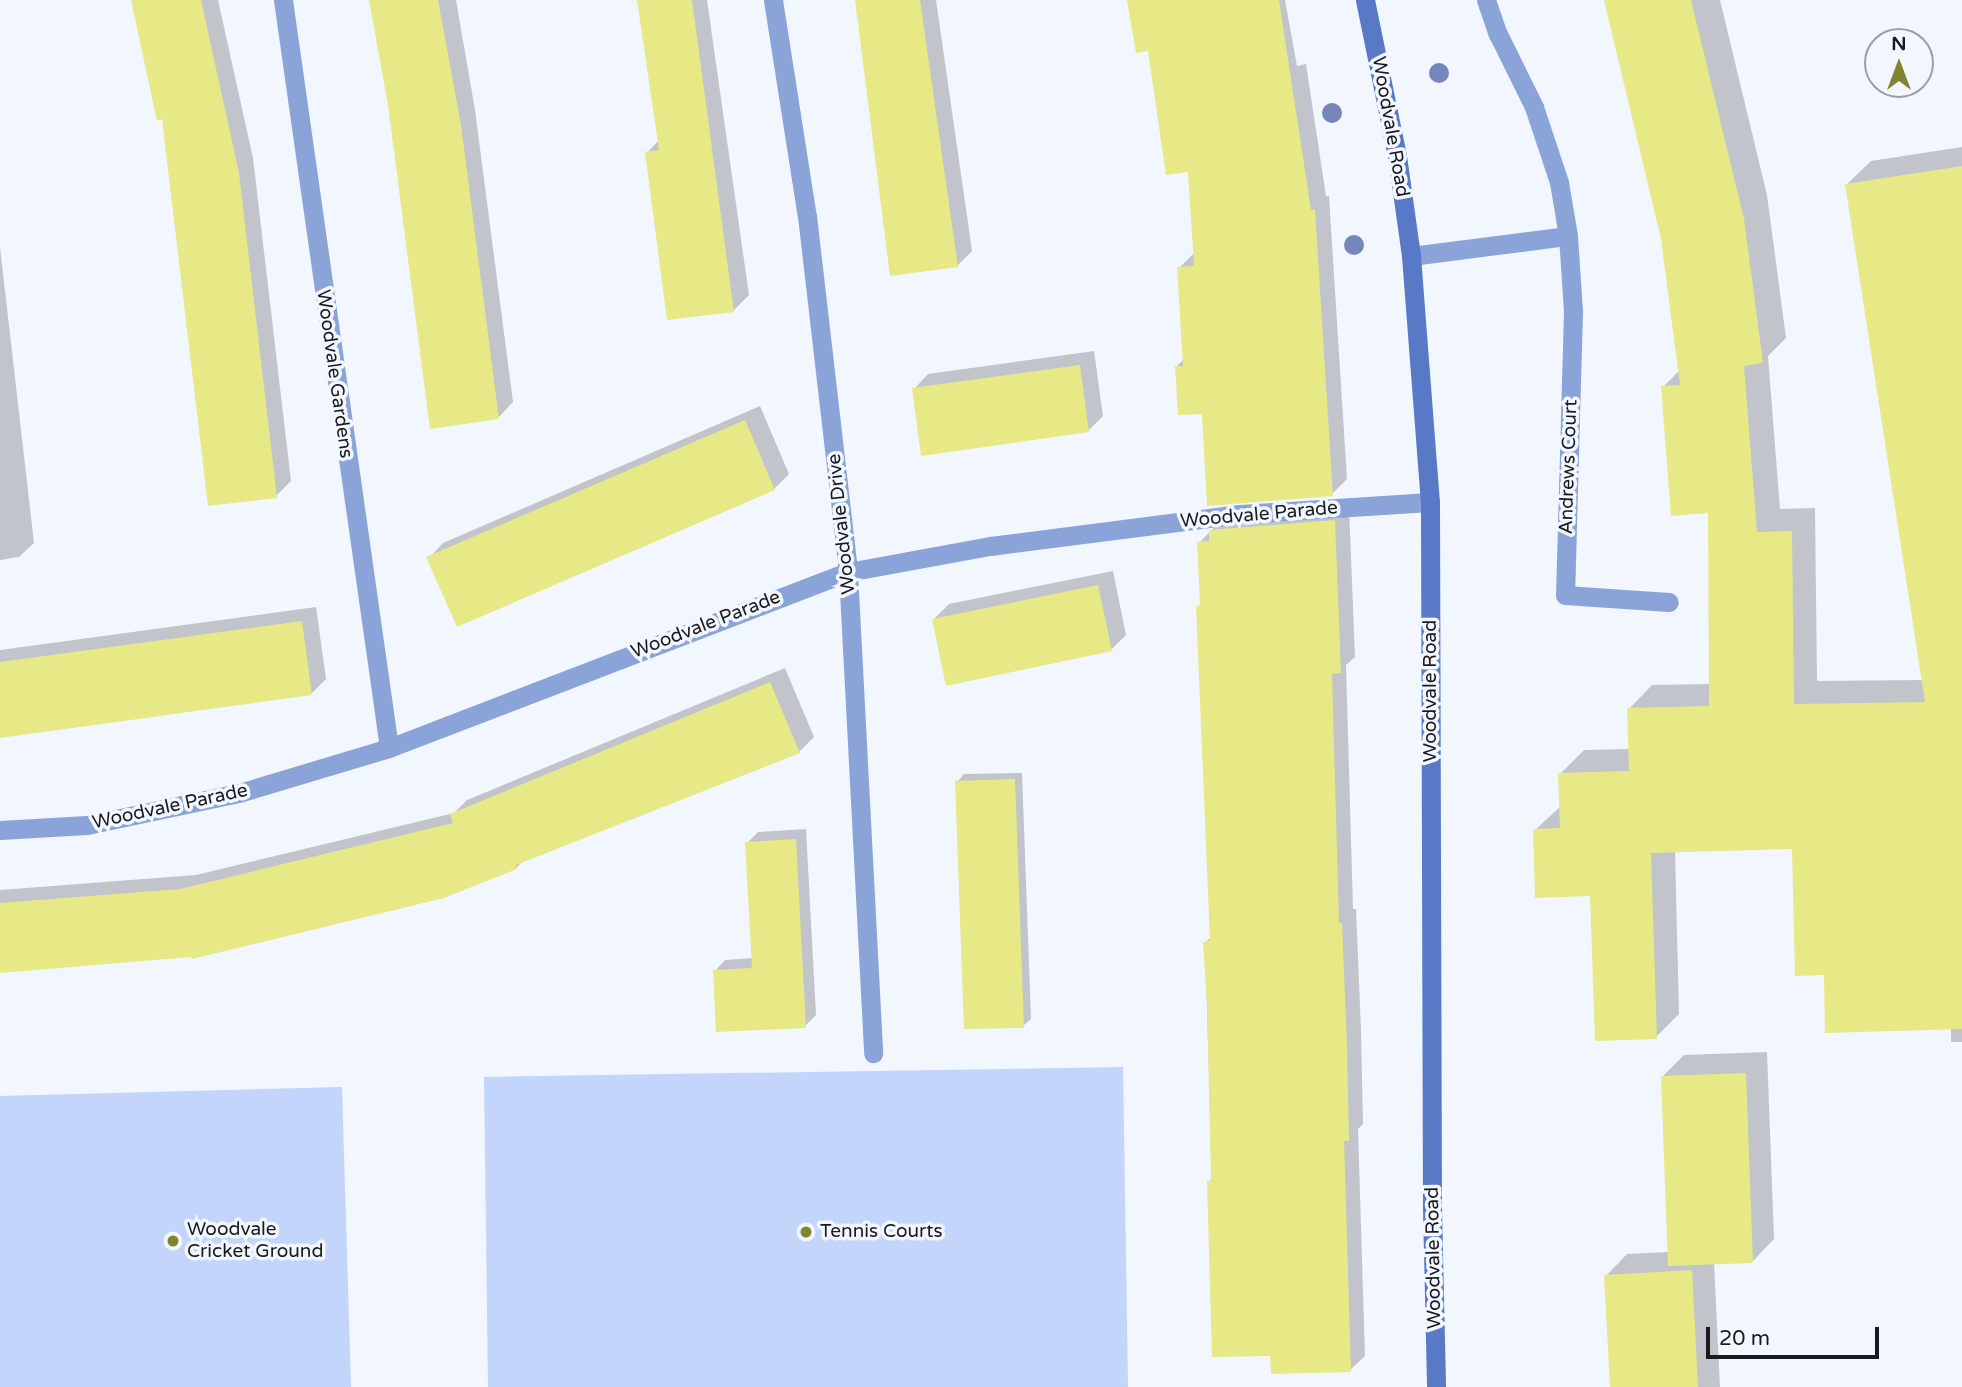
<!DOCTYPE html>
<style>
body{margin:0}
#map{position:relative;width:1962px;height:1387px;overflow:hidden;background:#f2f6fe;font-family:"Varela Round",sans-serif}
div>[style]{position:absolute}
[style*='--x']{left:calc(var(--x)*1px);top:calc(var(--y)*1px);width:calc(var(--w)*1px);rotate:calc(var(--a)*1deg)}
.green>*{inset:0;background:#c3d5fa}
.shadow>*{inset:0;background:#0003}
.building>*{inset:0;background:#e6e985}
.minor>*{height:19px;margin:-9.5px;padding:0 9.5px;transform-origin:9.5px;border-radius:9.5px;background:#8aa3d8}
.secondary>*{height:19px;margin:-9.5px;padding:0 9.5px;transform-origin:9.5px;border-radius:9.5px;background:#5779c6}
.trees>*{width:20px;height:20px;margin:-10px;border-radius:50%;background:#7586bb}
.dots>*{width:19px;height:19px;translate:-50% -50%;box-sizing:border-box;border:4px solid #f2f6fe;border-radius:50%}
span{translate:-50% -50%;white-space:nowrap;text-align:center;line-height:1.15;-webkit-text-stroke:7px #f2f6fe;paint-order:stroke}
.street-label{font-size:19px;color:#191a1d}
.poi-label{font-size:19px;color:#191a1d}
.left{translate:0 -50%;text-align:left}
.north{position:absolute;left:1864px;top:28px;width:70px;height:70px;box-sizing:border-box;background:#f2f6fe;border:2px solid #9b9ea4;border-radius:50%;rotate:0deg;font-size:19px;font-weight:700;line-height:28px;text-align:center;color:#191a1d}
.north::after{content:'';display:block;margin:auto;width:24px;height:32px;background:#83842e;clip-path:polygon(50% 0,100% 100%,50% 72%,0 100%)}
.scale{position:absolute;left:1706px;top:1327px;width:173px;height:32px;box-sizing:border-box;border:4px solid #191a1d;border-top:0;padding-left:9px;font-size:21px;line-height:24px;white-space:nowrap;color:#191a1d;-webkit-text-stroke:5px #f2f6fe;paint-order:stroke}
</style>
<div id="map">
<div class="green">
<i style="clip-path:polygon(1123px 1067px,1128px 1387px,488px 1387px,484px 1077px)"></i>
<i style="clip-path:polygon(342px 1087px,351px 1387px,0 1387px,0 1096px)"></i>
</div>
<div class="shadow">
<i style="clip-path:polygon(132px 0,218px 0,253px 158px,291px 481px,276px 496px)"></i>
<i style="clip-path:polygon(372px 0,456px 0,475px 110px,513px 402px,499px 417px,390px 105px)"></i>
<i style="clip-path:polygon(639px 0,707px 0,749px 295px,734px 310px,647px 153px,659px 140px)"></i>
<i style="clip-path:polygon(857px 0,936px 0,972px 251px,957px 266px)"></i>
<i style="clip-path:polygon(1128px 0,1285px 0,1297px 66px,1306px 64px,1326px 196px,1329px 196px,1347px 479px,1332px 494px,1203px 412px,1176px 367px,1184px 359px,1179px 268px,1195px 252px,1189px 170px,1149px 49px)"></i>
<i style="clip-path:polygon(1606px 0,1720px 0,1767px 195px,1786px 338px,1768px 356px,1780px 509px,1815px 508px,1817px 681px,1923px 680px,1847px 184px,1871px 161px,1962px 147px,1962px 1042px,1951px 1042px,1951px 1028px,1825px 973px,1794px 847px,1675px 850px,1679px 1014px,1656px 1037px,1592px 894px,1535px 830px,1561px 806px,1560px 774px,1584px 750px,1630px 749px,1629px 709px,1652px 685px,1711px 684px,1709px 512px,1663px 387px,1680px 370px,1663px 238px)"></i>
<i style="clip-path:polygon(0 247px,34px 543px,19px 557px,0 560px)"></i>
<i style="clip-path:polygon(1094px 351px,1103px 416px,1088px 431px,914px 389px,928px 374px)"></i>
<i style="clip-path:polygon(760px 406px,789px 474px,774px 489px,429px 558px,443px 543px)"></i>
<i style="clip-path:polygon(1349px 506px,1355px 657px,1346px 665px,1353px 909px,1356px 909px,1361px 1030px,1363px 1124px,1358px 1129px,1365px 1356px,1350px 1370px,1272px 1354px,1209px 1182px,1212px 1178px,1205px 943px,1212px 936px,1198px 607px,1201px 604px,1199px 543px,1225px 516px)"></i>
<i style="clip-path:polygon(1113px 571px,1126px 635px,1111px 650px,934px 619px,949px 604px)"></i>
<i style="clip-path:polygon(316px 607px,326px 679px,311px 694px,0 736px,0 650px)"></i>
<i style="clip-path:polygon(785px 668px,814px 737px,799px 752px,524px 860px,516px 868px,193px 955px,0 971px,0 890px,196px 875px,454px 813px,467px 800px)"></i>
<i style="clip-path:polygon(1022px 773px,1031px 1019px,1023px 1026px,957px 782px,964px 774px)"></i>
<i style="clip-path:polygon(806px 829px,816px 1015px,805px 1026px,715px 971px,725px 960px,753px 958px,747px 843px,758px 832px)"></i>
<i style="clip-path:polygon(1767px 1052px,1774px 1239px,1753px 1261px,1714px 1262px,1720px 1387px,1612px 1387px,1606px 1276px,1627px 1254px,1669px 1252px,1663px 1076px,1684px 1055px)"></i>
</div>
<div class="building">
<i style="clip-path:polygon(131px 0,201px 0,239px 173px,277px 498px,208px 506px,162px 119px,157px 121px)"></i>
<i style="clip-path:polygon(369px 0,438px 0,461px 125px,499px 419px,430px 429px,388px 105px)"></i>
<i style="clip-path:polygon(637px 0,692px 0,734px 312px,667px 320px,645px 152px,659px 150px)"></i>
<i style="clip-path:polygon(855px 0,920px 0,958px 267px,890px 276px)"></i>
<i style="clip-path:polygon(1127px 0,1279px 0,1311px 210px,1315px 210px,1333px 496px,1207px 506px,1202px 414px,1178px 415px,1175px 366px,1183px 366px,1177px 267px,1194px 266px,1188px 172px,1166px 175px,1148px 51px,1136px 53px)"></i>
<i style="clip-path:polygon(1604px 0,1691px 0,1744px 219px,1763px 363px,1744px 366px,1757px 532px,1792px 531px,1794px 704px,1925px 702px,1845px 184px,1962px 166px,1962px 1029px,1825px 1033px,1824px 975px,1795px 976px,1792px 849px,1651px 853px,1657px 1039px,1595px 1041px,1590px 896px,1535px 898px,1533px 829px,1560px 828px,1558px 773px,1629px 771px,1627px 708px,1709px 706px,1708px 513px,1671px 516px,1661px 386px,1680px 385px,1661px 239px)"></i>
<i style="clip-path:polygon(1080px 365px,1089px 432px,921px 456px,912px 388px)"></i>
<i style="clip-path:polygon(745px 420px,775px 490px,457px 627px,426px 557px)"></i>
<i style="clip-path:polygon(1335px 520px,1341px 673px,1332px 674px,1339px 923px,1342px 923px,1347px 1046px,1349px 1141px,1344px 1141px,1351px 1372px,1271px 1374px,1270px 1356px,1212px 1357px,1207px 1181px,1211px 1181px,1207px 1003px,1203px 942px,1210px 941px,1196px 606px,1200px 606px,1197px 542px,1209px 541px,1209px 530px)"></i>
<i style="clip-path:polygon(1098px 585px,1112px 651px,946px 686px,932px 619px)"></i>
<i style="clip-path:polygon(302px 621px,312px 695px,0 738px,0 662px)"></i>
<i style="clip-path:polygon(770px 682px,800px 753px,516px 865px,517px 869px,444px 898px,192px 959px,191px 957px,0 973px,0 903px,180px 889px,453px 823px,450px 814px)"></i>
<i style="clip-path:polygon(1015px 779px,1024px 1028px,964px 1029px,955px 781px)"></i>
<i style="clip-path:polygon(796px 839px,806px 1028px,716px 1032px,713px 970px,752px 968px,745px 842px)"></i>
<i style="clip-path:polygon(1746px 1073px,1753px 1263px,1668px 1266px,1661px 1076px)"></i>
<i style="clip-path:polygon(1692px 1270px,1698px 1387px,1610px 1387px,1604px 1275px)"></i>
</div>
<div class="minor">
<i style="--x:283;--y:0;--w:755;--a:81.93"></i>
<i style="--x:773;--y:0;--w:219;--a:81.1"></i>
<i style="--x:807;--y:216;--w:358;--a:83.4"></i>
<i style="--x:848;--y:572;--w:482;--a:87"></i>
<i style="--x:1486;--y:0;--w:36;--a:71"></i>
<i style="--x:1498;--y:34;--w:81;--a:63.7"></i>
<i style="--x:1534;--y:107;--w:79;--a:71.6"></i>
<i style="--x:1559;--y:182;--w:55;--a:80.5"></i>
<i style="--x:1568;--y:236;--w:75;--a:86.2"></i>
<i style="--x:1573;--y:311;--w:284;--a:91.6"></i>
<i style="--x:1565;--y:595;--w:104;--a:3.9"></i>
<i style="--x:1411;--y:256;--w:158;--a:-7.3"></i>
<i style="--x:0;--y:830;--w:87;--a:-3.3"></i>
<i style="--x:87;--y:825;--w:155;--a:-11.9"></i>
<i style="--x:239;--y:793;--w:157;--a:-16.7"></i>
<i style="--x:389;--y:748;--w:492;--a:-21"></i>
<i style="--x:848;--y:572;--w:144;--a:-10.4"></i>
<i style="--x:990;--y:546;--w:252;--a:-7.3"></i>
<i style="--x:1240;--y:514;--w:190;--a:-3.6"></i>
</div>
<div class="secondary">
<i style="--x:1365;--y:0;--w:159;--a:78.4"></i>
<i style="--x:1397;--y:156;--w:101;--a:82"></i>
<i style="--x:1411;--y:256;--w:247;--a:85.6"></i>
<i style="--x:1430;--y:502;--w:706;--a:89.84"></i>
<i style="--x:1432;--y:1208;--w:179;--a:88.7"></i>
</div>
<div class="trees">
<i style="left:1439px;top:73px"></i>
<i style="left:1332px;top:113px"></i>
<i style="left:1354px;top:245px"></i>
</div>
<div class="dots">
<i style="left:806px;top:1232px;background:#83842e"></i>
<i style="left:173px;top:1241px;background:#83842e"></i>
</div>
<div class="street-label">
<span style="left:1390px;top:127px;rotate:80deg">Woodvale Road</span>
<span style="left:334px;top:374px;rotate:82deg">Woodvale Gardens</span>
<span style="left:1569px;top:467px;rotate:-88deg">Andrews Court</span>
<span style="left:1259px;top:515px;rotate:-5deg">Woodvale Parade</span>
<span style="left:842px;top:524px;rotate:-96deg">Woodvale Drive</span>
<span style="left:706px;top:625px;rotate:-21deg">Woodvale Parade</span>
<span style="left:1431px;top:691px;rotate:-90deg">Woodvale Road</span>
<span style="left:170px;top:807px;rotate:-12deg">Woodvale Parade</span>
<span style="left:1434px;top:1258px;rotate:-91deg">Woodvale Road</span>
</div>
<div class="poi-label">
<span class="left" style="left:187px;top:1241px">Woodvale<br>Cricket Ground</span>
<span class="left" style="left:820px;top:1232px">Tennis Courts</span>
</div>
<div class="north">N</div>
<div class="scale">20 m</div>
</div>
